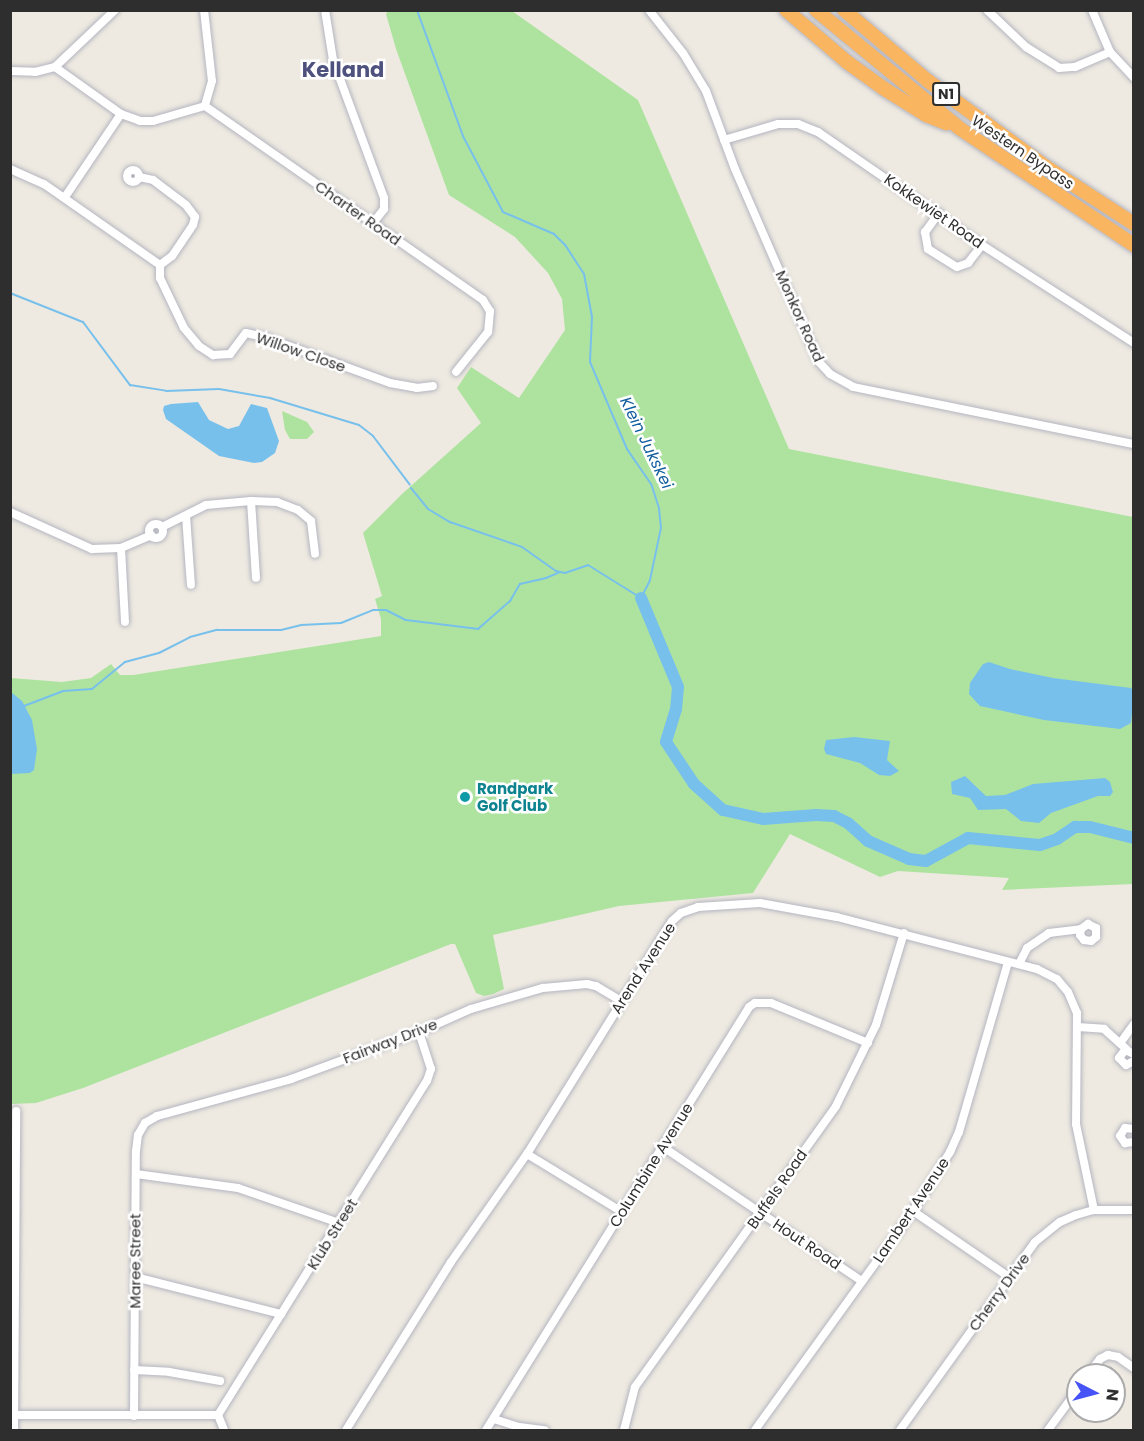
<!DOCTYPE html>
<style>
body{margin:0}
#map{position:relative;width:1144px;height:1441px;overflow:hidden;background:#eeeae1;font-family:Poppins,sans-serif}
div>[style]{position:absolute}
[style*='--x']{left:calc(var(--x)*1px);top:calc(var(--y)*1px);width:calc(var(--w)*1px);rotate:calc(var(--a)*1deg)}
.green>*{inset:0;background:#aee39f}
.water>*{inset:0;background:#78c0ec}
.stream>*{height:2px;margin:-1px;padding:0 1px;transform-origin:1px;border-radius:1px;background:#78c0ec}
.river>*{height:12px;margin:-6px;padding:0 6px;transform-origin:6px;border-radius:6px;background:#78c0ec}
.roads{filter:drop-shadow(0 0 2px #b4b5c0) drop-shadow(0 0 2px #b4b5c0)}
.minor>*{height:8px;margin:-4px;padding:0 4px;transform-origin:4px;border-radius:4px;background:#fff}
.minor>.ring{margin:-4px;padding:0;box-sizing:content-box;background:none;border:8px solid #fff;border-radius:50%}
.motorway>*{height:14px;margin:-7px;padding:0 7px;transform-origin:7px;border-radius:7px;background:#fab560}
.dots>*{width:16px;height:16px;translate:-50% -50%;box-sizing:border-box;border:3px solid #fff;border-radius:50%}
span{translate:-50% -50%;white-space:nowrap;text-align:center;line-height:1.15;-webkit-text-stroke:5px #fff;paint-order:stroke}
.shield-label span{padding:2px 4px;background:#fff;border:2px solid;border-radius:4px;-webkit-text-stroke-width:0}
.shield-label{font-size:14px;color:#2e2e2e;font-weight:700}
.street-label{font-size:15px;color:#2e2e2e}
.culture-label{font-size:15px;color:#0d838f;font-weight:700}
.left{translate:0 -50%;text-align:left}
.water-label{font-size:16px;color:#115d9e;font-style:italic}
.district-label{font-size:21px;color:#4e517e;font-weight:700}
.frame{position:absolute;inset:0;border:12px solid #2e2e2e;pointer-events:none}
.north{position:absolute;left:1066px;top:1363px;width:60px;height:60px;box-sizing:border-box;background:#fff;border:2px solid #ababab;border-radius:50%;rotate:96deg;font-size:16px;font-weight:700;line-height:24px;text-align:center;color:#2e2e2e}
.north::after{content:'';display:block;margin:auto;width:21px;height:27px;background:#4653f6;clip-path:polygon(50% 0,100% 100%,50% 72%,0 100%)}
</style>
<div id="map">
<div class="green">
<i style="clip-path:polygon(388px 11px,512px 11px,638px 100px,789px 449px,1133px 517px,1133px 884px,1002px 890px,1009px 878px,898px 871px,880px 877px,790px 834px,753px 893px,619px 906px,493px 935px,504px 989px,493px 994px,484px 996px,476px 993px,455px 944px,451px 944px,83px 1088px,36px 1103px,11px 1104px,11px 678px,62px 682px,91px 678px,111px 664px,120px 675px,133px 675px,381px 636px,381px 619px,375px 599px,382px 596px,363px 533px,402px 494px,481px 423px,457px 388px,471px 367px,519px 398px,565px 330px,562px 299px,548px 273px,515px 237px,449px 195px,396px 49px,386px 14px)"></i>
<i style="clip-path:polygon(282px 411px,307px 422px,314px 432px,307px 439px,290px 439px,285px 430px)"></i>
</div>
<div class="water">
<i style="clip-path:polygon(198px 402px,209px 420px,228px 429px,239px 426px,251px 404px,267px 408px,279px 441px,275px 453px,262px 462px,254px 463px,219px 456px,166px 419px,163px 410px,164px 406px,171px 404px)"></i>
<i style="clip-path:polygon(989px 662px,1010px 669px,1053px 678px,1131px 688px,1134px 691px,1131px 723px,1120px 729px,1044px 720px,980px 706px,969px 694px,970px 683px,983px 664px)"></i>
<i style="clip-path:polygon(11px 692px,22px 701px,32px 720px,37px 749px,34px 770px,30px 773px,11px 774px)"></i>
<i style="clip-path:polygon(854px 737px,890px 741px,887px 760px,899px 771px,890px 776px,879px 775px,860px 763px,826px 754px,824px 749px,826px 740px)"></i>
<i style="clip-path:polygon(965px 776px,986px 796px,1005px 795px,1033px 784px,1105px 778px,1110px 782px,1113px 792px,1110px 796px,1098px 796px,1051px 813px,1039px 823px,1021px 821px,1006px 809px,978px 810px,970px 798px,952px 794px,951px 782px)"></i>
</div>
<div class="stream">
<i style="--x:10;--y:293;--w:79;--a:21.7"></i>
<i style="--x:83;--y:322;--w:79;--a:53.3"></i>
<i style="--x:130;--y:385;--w:36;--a:9"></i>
<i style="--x:166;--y:391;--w:53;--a:-2.2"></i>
<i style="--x:219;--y:389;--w:52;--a:10"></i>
<i style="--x:270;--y:398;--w:93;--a:16.9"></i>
<i style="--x:359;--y:425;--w:18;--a:38"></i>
<i style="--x:373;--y:436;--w:61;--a:52.9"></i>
<i style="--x:411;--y:488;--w:27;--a:51"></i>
<i style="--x:428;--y:509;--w:26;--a:31"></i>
<i style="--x:450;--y:522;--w:76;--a:19.1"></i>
<i style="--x:522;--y:547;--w:42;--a:35.2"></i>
<i style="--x:556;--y:571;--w:9;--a:13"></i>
<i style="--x:565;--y:573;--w:24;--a:-19"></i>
<i style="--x:588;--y:565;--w:62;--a:31.9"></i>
<i style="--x:641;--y:598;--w:20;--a:-63"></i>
<i style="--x:650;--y:580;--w:53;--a:-78.1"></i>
<i style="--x:661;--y:528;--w:20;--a:-96"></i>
<i style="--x:659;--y:508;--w:25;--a:-108"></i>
<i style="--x:651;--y:484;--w:42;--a:-124.4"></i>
<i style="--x:627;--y:449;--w:95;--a:-113"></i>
<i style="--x:590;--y:362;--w:45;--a:-87.5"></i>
<i style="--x:592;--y:317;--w:44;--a:-100.5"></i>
<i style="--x:584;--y:274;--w:35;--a:-123"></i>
<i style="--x:565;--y:245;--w:16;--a:-135"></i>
<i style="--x:554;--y:234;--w:56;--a:-156.7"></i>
<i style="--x:503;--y:212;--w:86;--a:-117.8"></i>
<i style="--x:463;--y:136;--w:134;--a:-110.1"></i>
<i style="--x:24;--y:706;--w:42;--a:-21"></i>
<i style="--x:63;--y:691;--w:29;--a:-4"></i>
<i style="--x:92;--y:689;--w:43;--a:-39.3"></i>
<i style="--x:125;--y:662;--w:35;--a:-15"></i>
<i style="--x:159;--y:653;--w:35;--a:-27"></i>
<i style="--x:190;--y:637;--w:28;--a:-15"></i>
<i style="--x:217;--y:630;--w:64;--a:0"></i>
<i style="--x:281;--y:630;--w:21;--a:-14"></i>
<i style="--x:301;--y:625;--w:40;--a:-2.9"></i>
<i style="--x:341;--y:623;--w:35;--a:-22"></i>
<i style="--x:373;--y:610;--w:13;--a:0"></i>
<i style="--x:386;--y:610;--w:22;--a:27"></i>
<i style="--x:406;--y:620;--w:73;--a:7.1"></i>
<i style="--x:478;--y:629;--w:43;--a:-41.2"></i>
<i style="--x:510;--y:601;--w:20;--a:-60"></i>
<i style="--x:520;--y:584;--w:27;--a:-13"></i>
<i style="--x:546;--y:578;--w:15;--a:-23"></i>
</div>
<div class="river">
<i style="--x:641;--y:598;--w:96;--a:67.4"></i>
<i style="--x:678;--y:687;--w:22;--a:95"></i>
<i style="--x:676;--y:709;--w:34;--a:107"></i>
<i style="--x:666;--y:742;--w:50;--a:56.3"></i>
<i style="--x:694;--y:784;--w:39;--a:42"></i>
<i style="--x:723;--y:810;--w:41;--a:12.7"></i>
<i style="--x:763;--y:819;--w:53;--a:-4.3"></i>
<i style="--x:816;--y:815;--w:18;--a:3"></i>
<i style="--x:834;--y:816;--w:16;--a:27"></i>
<i style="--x:848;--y:823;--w:27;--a:42"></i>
<i style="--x:868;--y:841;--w:45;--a:23.7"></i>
<i style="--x:909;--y:859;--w:17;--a:7"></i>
<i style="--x:926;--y:861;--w:48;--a:-28.7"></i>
<i style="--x:968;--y:838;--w:72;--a:5.6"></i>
<i style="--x:1040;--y:845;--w:18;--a:-19"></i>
<i style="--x:1057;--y:839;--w:22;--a:-34"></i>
<i style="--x:1075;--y:827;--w:15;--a:0"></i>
<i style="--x:1090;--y:827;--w:45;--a:14"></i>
</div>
<div class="roads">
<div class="minor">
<i style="--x:204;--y:10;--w:71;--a:83.6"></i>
<i style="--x:212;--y:81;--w:26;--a:106"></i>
<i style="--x:325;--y:10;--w:51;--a:80.9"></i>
<i style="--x:333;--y:60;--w:147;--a:69.7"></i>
<i style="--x:384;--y:198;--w:11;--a:90"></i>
<i style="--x:384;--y:209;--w:18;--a:128"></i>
<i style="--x:649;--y:10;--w:55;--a:51.7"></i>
<i style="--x:683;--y:53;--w:44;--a:58.8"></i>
<i style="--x:706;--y:91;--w:83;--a:69.6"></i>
<i style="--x:735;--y:169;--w:210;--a:66.5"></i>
<i style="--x:819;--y:362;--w:16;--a:47"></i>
<i style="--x:830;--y:374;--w:26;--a:29"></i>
<i style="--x:853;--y:387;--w:287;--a:11.5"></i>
<i style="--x:987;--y:10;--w:54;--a:43.5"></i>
<i style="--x:1026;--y:47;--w:39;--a:32"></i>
<i style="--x:1059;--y:68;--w:16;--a:-4"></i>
<i style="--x:1075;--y:67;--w:38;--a:-23"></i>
<i style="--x:1092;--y:10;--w:46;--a:66.8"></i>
<i style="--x:1110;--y:52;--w:35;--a:47"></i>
<i style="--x:55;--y:67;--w:81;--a:35.5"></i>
<i style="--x:121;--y:114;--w:20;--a:20"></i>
<i style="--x:140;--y:121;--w:13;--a:0"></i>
<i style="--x:153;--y:121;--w:54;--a:-16.1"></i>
<i style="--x:10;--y:71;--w:25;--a:2"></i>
<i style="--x:35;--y:72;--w:21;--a:-14"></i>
<i style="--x:55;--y:67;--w:83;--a:-43.5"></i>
<i style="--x:205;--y:106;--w:339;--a:34.9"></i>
<i style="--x:483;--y:300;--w:13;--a:58"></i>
<i style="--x:490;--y:311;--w:21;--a:95"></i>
<i style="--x:488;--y:332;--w:51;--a:128.7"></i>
<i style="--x:724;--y:140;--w:56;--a:-16.5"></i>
<i style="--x:778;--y:124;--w:20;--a:0"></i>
<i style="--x:798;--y:124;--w:22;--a:22"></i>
<i style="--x:818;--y:132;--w:199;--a:34.6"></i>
<i style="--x:982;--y:245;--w:181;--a:32.8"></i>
<i style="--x:10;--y:169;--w:37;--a:24"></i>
<i style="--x:44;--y:184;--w:141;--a:34.9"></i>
<i class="ring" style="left:127px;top:170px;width:4px;height:4px"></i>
<i style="--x:139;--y:177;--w:14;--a:12"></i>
<i style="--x:153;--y:180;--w:41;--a:37.1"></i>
<i style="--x:186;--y:205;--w:15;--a:53"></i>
<i style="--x:195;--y:217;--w:8;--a:104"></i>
<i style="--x:193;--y:225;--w:37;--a:124"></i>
<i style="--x:172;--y:256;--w:15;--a:143"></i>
<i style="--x:65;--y:197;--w:100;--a:-56"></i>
<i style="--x:939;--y:213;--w:24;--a:126"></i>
<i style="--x:925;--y:232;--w:17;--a:80"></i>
<i style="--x:928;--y:249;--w:34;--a:32"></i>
<i style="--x:957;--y:267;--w:12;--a:-20"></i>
<i style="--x:968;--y:263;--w:23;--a:-52"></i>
<i style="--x:160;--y:265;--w:13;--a:90"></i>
<i style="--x:160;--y:278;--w:55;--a:64.4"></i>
<i style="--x:184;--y:328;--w:23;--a:50"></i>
<i style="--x:199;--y:346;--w:17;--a:33"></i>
<i style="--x:213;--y:355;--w:17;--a:-3"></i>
<i style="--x:230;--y:354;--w:26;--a:-53"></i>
<i style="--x:246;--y:333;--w:22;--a:13"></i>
<i style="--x:267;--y:338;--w:131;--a:20.1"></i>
<i style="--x:390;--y:383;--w:27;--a:10"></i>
<i style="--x:417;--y:388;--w:16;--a:-7"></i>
<i style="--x:251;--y:501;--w:77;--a:86.3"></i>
<i style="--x:10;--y:512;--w:90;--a:24.3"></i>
<i style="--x:92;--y:549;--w:29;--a:-2"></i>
<i style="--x:121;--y:548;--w:33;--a:-23"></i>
<i style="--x:186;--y:516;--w:69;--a:85.9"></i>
<i class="ring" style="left:149px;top:524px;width:6px;height:6px"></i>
<i style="--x:162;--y:527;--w:49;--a:-26.6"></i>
<i style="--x:206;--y:505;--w:45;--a:-5.1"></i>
<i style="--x:251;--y:501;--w:26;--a:2"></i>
<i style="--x:277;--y:502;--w:22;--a:21"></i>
<i style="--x:298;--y:510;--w:17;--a:40"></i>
<i style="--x:311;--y:521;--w:33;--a:83"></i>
<i style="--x:121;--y:548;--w:74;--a:86.9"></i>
<i style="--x:1019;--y:964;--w:18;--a:-63"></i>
<i style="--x:1027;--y:948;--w:27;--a:-34"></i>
<i style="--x:1049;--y:933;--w:32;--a:-7"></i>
<i style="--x:1081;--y:929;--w:9;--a:-36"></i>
<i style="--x:1088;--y:924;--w:9;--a:27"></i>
<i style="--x:1096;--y:928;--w:9;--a:90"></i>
<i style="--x:1096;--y:937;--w:6;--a:141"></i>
<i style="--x:1091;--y:941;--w:7;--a:-172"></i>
<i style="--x:1084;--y:940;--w:6;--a:-129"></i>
<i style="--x:1080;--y:935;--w:6;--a:-81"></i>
<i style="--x:1078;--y:1027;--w:26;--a:4"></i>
<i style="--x:1104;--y:1029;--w:31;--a:42"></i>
<i style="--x:1121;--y:1042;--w:22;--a:-54"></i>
<i style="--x:1134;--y:1054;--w:10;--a:-156"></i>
<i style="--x:1125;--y:1050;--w:10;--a:127"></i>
<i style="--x:1119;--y:1058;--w:10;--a:45"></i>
<i style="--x:1126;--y:1065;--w:9;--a:-27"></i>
<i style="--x:1134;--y:1129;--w:9;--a:-174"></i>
<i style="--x:1125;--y:1128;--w:9;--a:122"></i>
<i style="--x:1120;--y:1136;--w:9;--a:54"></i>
<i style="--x:1125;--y:1143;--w:9;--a:-6"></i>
<i style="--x:663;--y:1147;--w:240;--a:34"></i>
<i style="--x:527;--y:1154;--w:111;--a:31.4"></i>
<i style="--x:136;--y:1174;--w:103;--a:7.8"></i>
<i style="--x:238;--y:1188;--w:107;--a:19.1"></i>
<i style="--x:913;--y:1211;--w:116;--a:34.5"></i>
<i style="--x:135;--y:1277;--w:151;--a:14.2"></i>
<i style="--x:134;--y:1370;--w:35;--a:3"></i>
<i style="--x:169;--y:1372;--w:52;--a:10"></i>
<i style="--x:1088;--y:1375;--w:20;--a:-53"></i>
<i style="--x:1100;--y:1359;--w:9;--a:-27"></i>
<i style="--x:1108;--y:1355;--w:10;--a:11"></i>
<i style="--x:1118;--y:1357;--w:19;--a:35"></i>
<i style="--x:14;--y:1415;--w:204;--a:0"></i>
<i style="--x:218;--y:1415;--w:394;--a:-58"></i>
<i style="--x:427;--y:1081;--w:13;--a:-72"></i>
<i style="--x:431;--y:1069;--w:39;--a:-108"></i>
<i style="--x:218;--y:1415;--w:16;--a:68"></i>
<i style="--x:134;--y:1416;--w:265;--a:-89.6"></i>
<i style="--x:136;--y:1151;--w:16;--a:-83"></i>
<i style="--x:138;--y:1135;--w:14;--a:-60"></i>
<i style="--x:145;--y:1123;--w:14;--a:-30"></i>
<i style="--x:157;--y:1116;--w:139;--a:-15.4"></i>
<i style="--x:291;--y:1079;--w:136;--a:-20.2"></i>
<i style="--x:419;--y:1032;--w:57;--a:-23.9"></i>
<i style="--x:471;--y:1009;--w:75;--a:-16.3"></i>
<i style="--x:543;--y:988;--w:44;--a:-5.2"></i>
<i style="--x:587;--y:984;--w:9;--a:13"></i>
<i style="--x:596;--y:986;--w:29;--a:31"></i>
<i style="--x:494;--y:1419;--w:26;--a:18"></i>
<i style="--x:519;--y:1427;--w:26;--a:7"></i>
<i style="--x:14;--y:1430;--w:319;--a:-89.6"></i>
<i style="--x:346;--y:1430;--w:198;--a:-58"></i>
<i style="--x:451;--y:1262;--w:132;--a:-54.9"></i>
<i style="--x:527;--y:1154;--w:274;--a:-58.1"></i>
<i style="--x:672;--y:921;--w:12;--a:-42"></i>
<i style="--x:681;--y:913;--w:18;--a:-19"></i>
<i style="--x:698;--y:907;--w:62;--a:-3.7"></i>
<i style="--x:760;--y:903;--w:78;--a:10.3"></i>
<i style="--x:837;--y:917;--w:207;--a:14.6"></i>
<i style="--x:1037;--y:969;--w:22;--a:27"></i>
<i style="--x:1057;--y:979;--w:17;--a:50"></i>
<i style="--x:1068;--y:992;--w:23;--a:67"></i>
<i style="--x:1077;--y:1013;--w:111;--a:90.5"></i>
<i style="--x:1076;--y:1124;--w:88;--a:78.2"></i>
<i style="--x:486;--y:1430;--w:498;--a:-58.1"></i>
<i style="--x:749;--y:1007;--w:7;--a:-34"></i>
<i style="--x:755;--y:1003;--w:16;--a:0"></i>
<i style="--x:771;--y:1003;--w:105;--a:22.4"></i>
<i style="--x:624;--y:1430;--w:44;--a:-75.7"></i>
<i style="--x:635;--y:1387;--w:345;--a:-54.4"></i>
<i style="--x:836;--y:1106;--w:90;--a:-63.7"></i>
<i style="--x:876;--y:1025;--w:96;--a:-73.1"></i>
<i style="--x:755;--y:1430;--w:270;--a:-54.2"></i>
<i style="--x:913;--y:1211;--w:70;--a:-57.9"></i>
<i style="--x:950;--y:1152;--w:22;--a:-66"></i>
<i style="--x:959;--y:1132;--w:177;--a:-73.9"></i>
<i style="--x:900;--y:1430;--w:231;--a:-54.3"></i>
<i style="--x:1035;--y:1242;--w:32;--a:-39"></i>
<i style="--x:1060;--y:1222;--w:17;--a:-24"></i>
<i style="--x:1076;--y:1215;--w:19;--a:-16"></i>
<i style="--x:1094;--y:1210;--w:40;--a:0"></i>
<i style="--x:1048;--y:1430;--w:51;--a:-53.8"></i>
</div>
<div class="motorway">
<i style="--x:786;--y:10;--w:80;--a:40.4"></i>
<i style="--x:847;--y:62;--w:44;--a:35.8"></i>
<i style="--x:883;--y:88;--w:51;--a:32.1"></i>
<i style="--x:926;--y:115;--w:22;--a:22"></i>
<i style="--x:816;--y:10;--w:185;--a:39.5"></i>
<i style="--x:959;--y:128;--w:211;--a:33.8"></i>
<i style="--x:844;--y:10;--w:110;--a:40.2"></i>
<i style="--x:928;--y:81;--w:146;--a:36.1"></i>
<i style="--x:1046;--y:167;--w:105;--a:32.9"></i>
</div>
</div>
<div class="dots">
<i style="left:465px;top:797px;background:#0f9aa8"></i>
</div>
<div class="shield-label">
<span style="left:946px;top:94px">N1</span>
</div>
<div class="street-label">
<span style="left:1023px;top:152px;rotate:34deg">Western Bypass</span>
<span style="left:934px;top:211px;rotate:35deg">Kokkewiet Road</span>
<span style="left:358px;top:213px;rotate:35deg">Charter Road</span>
<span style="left:800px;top:316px;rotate:66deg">Monkor Road</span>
<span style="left:301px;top:352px;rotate:19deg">Willow Close</span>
<span style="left:643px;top:968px;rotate:-57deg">Arend Avenue</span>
<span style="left:390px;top:1041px;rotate:-21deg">Fairway Drive</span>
<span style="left:651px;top:1165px;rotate:-58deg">Columbine Avenue</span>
<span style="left:777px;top:1189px;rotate:-55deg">Buffels Road</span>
<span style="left:911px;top:1210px;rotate:-56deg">Lambert Avenue</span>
<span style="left:332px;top:1234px;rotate:-58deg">Klub Street</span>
<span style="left:807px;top:1244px;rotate:34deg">Hout Road</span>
<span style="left:135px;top:1261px;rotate:-90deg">Maree Street</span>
<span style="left:999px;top:1292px;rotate:-54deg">Cherry Drive</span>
</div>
<div class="culture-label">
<span class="left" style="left:477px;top:797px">Randpark<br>Golf Club</span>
</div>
<div class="water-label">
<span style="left:646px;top:443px;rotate:64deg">Klein Jukskei</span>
</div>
<div class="district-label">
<span style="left:343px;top:70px">Kelland</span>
</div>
<div class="frame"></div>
<div class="north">N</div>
</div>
